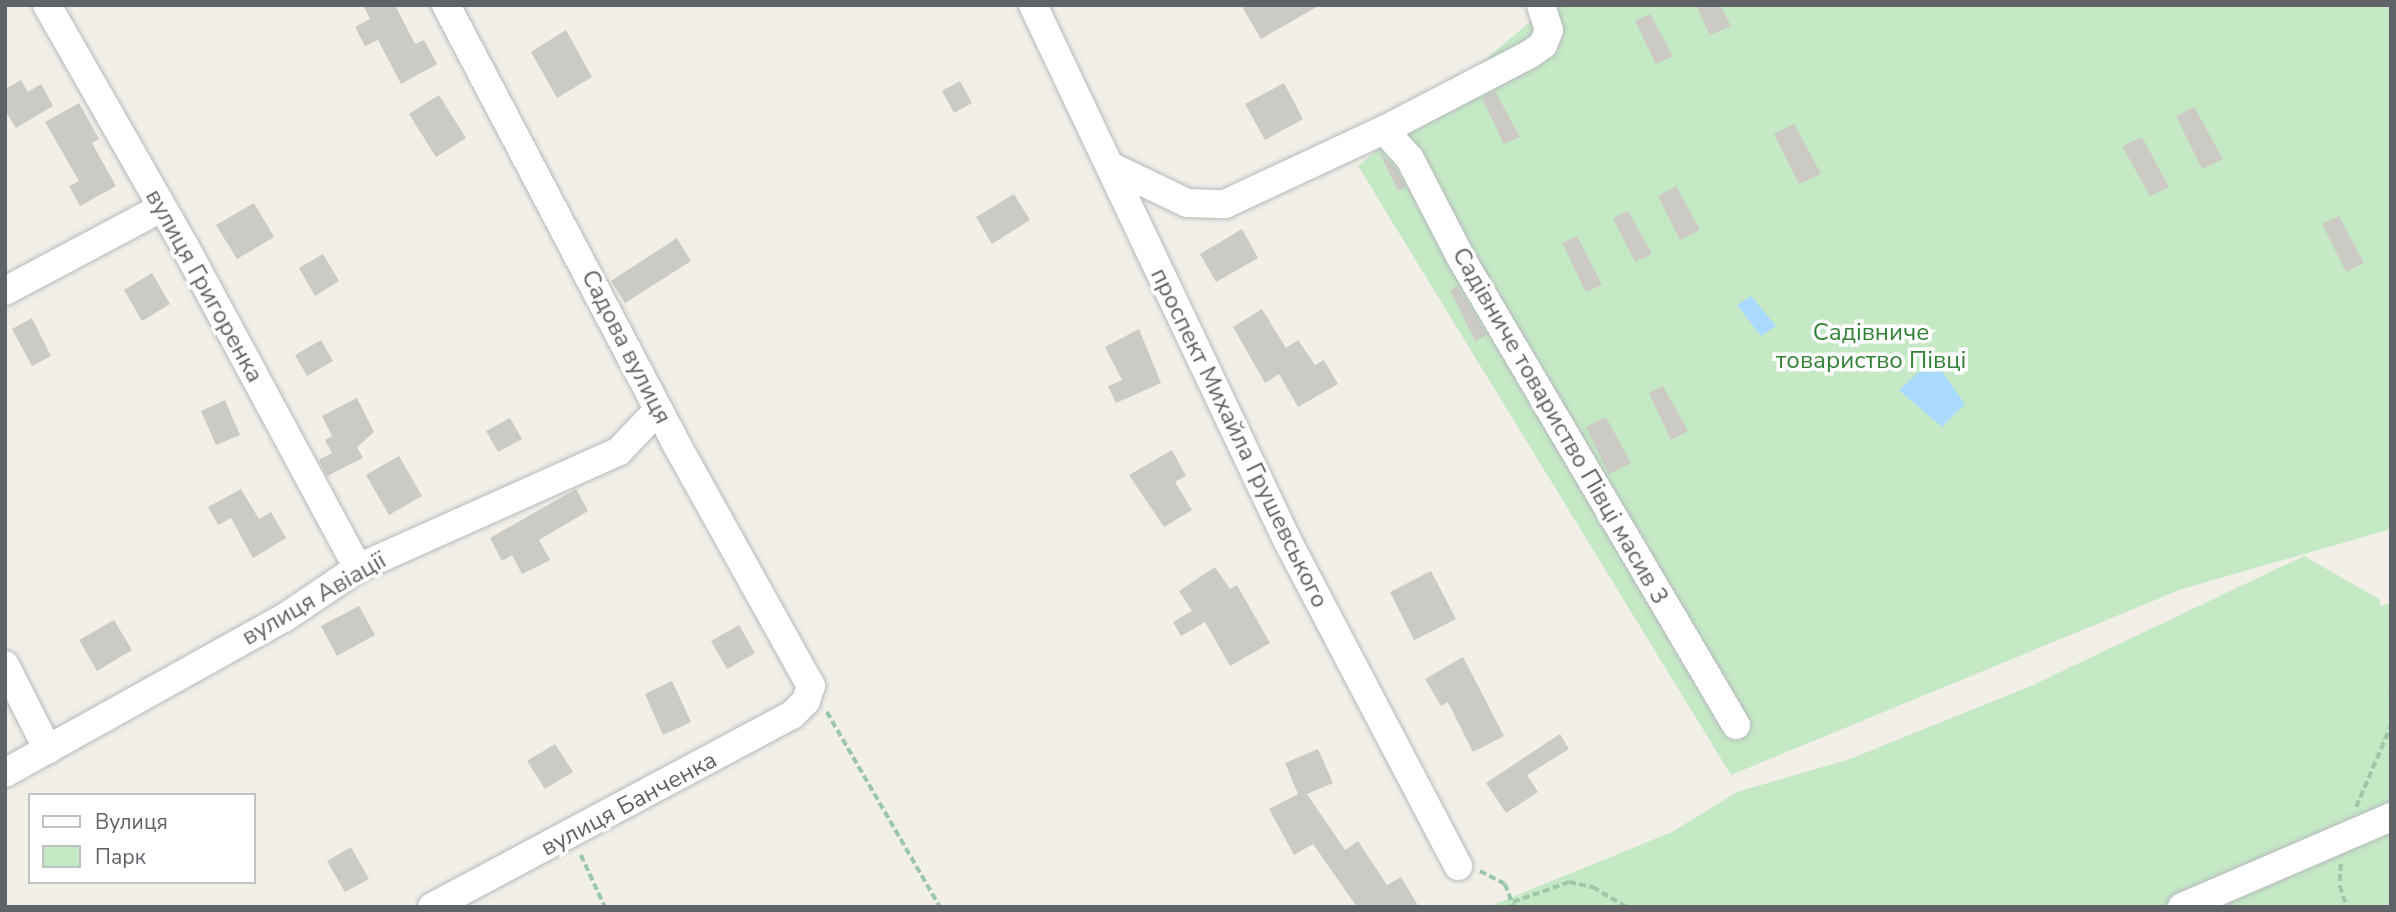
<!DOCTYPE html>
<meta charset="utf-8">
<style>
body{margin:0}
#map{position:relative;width:2396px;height:912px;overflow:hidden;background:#f1efe8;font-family:"Nunito Sans",sans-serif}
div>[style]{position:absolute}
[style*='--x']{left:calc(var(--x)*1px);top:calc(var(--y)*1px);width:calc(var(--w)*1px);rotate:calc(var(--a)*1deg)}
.green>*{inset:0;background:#c5e8c5}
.water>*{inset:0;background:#aadaff}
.building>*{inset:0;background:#cccac5}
.path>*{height:3.5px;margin-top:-1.75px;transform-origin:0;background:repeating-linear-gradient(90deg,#9cc7a9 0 7px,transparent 0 10.5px)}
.roads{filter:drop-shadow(0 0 2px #b5b8bc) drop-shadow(0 0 2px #b5b8bc)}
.minor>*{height:28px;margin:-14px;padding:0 14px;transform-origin:14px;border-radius:14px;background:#fff}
span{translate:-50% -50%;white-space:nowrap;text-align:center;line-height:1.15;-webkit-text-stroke:7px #fff;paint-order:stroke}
.street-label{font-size:24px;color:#5f6368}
.park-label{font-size:24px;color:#348238}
.frame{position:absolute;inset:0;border:7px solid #5f6368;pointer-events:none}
.legend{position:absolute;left:28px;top:793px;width:228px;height:91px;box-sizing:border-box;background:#fff;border:2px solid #bfc1c3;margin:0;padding:9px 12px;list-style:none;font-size:21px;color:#5f6368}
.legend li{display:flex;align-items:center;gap:14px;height:35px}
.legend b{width:35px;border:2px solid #bfc1c3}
</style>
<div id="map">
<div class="green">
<i style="clip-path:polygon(1550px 5px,2391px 5px,2391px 529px,2182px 589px,1731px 775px,1358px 166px)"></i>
<i style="clip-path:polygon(2304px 556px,2379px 599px,2381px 606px,2391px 603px,2391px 907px,1488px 907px,1672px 832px,1737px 792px,1850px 759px,2031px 686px)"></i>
</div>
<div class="water">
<i style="clip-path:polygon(1751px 296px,1776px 326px,1761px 336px,1737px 305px)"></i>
<i style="clip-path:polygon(1933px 359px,1965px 404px,1942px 427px,1899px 390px)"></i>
</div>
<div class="building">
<i style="clip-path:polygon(363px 5px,395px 5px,415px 44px,424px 40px,437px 64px,401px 84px,378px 40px,365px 46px,355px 27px,370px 19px)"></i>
<i style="clip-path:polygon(1241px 5px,1320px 5px,1261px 39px)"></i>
<i style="clip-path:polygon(1696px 5px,1720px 5px,1731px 26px,1710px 35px)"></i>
<i style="clip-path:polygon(1650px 14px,1673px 56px,1656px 64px,1635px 21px)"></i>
<i style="clip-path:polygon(566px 30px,592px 77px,557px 98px,531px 52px)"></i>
<i style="clip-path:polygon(21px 80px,28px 92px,41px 84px,53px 106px,16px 128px,5px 110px,5px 89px)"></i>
<i style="clip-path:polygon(960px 81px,972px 103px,954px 113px,942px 91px)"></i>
<i style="clip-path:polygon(1284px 83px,1303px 119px,1265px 140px,1245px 104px)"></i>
<i style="clip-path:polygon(1495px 91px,1520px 137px,1504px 144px,1482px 98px)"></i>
<i style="clip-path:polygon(439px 95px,466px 138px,436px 157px,409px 114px)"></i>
<i style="clip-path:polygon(79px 103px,99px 139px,92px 143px,116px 186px,80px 206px,69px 186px,79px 181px,45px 122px)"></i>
<i style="clip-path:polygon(2194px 107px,2223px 159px,2202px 169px,2176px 116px)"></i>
<i style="clip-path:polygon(1794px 124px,1821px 174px,1799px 184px,1774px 134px)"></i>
<i style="clip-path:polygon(2142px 137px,2169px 187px,2150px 196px,2122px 146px)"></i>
<i style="clip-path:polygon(1379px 151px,1396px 169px,1406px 187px,1398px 191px)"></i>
<i style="clip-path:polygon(1676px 186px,1700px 230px,1680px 240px,1658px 196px)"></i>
<i style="clip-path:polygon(1014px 194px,1030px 220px,992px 244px,976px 217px)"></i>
<i style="clip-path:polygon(254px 203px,274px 237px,237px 259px,216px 225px)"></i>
<i style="clip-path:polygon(1628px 211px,1652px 254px,1635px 262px,1613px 218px)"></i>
<i style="clip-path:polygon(2339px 216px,2364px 263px,2346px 272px,2322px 224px)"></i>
<i style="clip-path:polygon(1242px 229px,1258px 258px,1216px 282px,1200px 254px)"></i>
<i style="clip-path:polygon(1577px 236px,1602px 285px,1586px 292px,1562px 243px)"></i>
<i style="clip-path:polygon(677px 238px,691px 261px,625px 303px,611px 281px)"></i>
<i style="clip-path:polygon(323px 254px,339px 281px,315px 296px,299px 268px)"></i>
<i style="clip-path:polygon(152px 273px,170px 304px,142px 321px,124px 290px)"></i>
<i style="clip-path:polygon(1458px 286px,1487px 335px,1475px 341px,1450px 290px)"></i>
<i style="clip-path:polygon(1262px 309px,1286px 348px,1298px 340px,1315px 365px,1324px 360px,1338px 384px,1298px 407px,1279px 374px,1265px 383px,1233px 327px)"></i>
<i style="clip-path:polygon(32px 318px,51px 356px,32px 366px,12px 329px)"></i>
<i style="clip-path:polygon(1139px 329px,1161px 383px,1116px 403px,1108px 386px,1122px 380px,1105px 347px)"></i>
<i style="clip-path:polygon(321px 340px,333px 361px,307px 376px,295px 355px)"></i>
<i style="clip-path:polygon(1663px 386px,1688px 431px,1671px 440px,1649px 393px)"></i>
<i style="clip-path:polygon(357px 398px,374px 432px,357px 447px,363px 458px,327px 476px,319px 460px,332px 453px,325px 440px,332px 436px,322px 416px)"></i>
<i style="clip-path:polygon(225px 400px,240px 435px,216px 445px,201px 411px)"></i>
<i style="clip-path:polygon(1606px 417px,1631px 463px,1609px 474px,1586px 427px)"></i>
<i style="clip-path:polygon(510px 418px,522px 439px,498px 452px,486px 431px)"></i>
<i style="clip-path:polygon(1172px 450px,1186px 476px,1175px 482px,1192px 510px,1164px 527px,1129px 475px)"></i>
<i style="clip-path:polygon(399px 456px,422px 496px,389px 515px,366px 475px)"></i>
<i style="clip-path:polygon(241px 489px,259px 519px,271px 512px,286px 538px,253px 558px,231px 518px,218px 525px,208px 507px)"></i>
<i style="clip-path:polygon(576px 489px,588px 511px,539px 540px,550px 560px,522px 574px,512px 555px,502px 561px,490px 538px)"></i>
<i style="clip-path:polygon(1215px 567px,1230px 589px,1237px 585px,1270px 643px,1230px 666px,1205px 622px,1181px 636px,1173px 622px,1192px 611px,1179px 591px)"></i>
<i style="clip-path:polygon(1431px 571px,1456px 619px,1414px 640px,1390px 592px)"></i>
<i style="clip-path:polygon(359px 606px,375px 635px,337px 656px,321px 626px)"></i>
<i style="clip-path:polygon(114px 620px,132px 650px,97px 671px,79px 640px)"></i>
<i style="clip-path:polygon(739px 625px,755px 653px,727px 669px,711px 641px)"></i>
<i style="clip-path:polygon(1463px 657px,1504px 736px,1473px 752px,1448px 702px,1441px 706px,1425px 679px)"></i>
<i style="clip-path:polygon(672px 681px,691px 722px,663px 735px,645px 694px)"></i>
<i style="clip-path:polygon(1560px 734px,1569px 749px,1527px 775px,1538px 792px,1506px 813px,1486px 783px)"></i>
<i style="clip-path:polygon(555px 744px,573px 772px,545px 789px,527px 761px)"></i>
<i style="clip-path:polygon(1318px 749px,1333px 783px,1307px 794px,1345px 850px,1358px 841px,1387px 885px,1401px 877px,1419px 907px,1357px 907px,1313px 844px,1294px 855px,1269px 809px,1298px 794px,1285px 763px)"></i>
<i style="clip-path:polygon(351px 847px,369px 879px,345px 892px,327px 861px)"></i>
</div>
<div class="path">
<i style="--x:2391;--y:685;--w:25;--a:90"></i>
<i style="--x:827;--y:712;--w:225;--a:59.9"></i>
<i style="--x:2356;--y:807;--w:89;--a:-66.9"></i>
<i style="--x:581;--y:855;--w:57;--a:65.2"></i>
<i style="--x:2341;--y:864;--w:22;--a:93"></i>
<i style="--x:2340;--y:886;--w:22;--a:72"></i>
<i style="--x:1480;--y:871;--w:28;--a:27"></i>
<i style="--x:1505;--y:884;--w:25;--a:69"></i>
<i style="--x:1513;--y:902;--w:59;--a:-19.7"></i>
<i style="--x:1569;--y:882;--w:25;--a:12"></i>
<i style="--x:1593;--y:887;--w:39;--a:31"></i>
</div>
<div class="roads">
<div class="minor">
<i style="--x:47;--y:5;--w:279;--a:60.3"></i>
<i style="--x:185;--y:247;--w:365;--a:61.7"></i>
<i style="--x:1033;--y:5;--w:594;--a:64.6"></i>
<i style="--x:1288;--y:542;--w:366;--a:62.3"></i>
<i style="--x:1384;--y:130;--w:39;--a:48"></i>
<i style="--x:1410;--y:159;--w:111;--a:62.7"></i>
<i style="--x:1461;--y:258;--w:542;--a:59.51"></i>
<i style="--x:1112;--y:167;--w:83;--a:25.6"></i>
<i style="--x:1187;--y:203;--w:38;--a:2"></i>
<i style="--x:1225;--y:204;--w:175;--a:-25"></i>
<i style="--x:1384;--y:130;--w:165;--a:-27.5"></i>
<i style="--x:1530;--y:54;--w:16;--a:-35"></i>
<i style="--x:1543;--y:45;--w:16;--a:-68"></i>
<i style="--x:1549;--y:30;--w:26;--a:-108"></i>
<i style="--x:5;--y:291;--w:177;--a:-28"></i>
<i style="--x:5;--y:665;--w:95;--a:63.2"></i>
<i style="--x:5;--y:773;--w:319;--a:-29.1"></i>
<i style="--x:284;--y:618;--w:89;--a:-34"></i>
<i style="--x:358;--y:568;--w:286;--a:-24.1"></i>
<i style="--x:619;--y:451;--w:57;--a:-46.4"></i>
<i style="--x:432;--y:907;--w:408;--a:-28.1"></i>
<i style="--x:792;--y:715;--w:20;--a:-45"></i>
<i style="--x:806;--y:701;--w:16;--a:-72"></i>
<i style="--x:811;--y:686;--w:278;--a:-119.1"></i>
<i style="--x:676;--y:443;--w:495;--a:-117.7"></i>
<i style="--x:2182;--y:907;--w:228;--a:-23.3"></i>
</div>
</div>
<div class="street-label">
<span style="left:204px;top:286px;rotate:61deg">вулиця Григоренка</span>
<span style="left:626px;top:347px;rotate:63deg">Садова вулиця</span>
<span style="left:1560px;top:426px;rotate:60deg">Садівниче товариство Півці масив 3</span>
<span style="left:1239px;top:438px;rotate:64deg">проспект Михайла Грушевського</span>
<span style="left:314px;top:599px;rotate:-30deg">вулиця Авіації</span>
<span style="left:629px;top:804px;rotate:-28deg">вулиця Банченка</span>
</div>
<div class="park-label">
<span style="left:1871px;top:347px">Садівниче<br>товариство Півці</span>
</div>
<div class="frame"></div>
<ul class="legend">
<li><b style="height:9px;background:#fff"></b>Вулиця</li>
<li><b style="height:19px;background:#c5e8c5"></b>Парк</li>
</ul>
</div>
